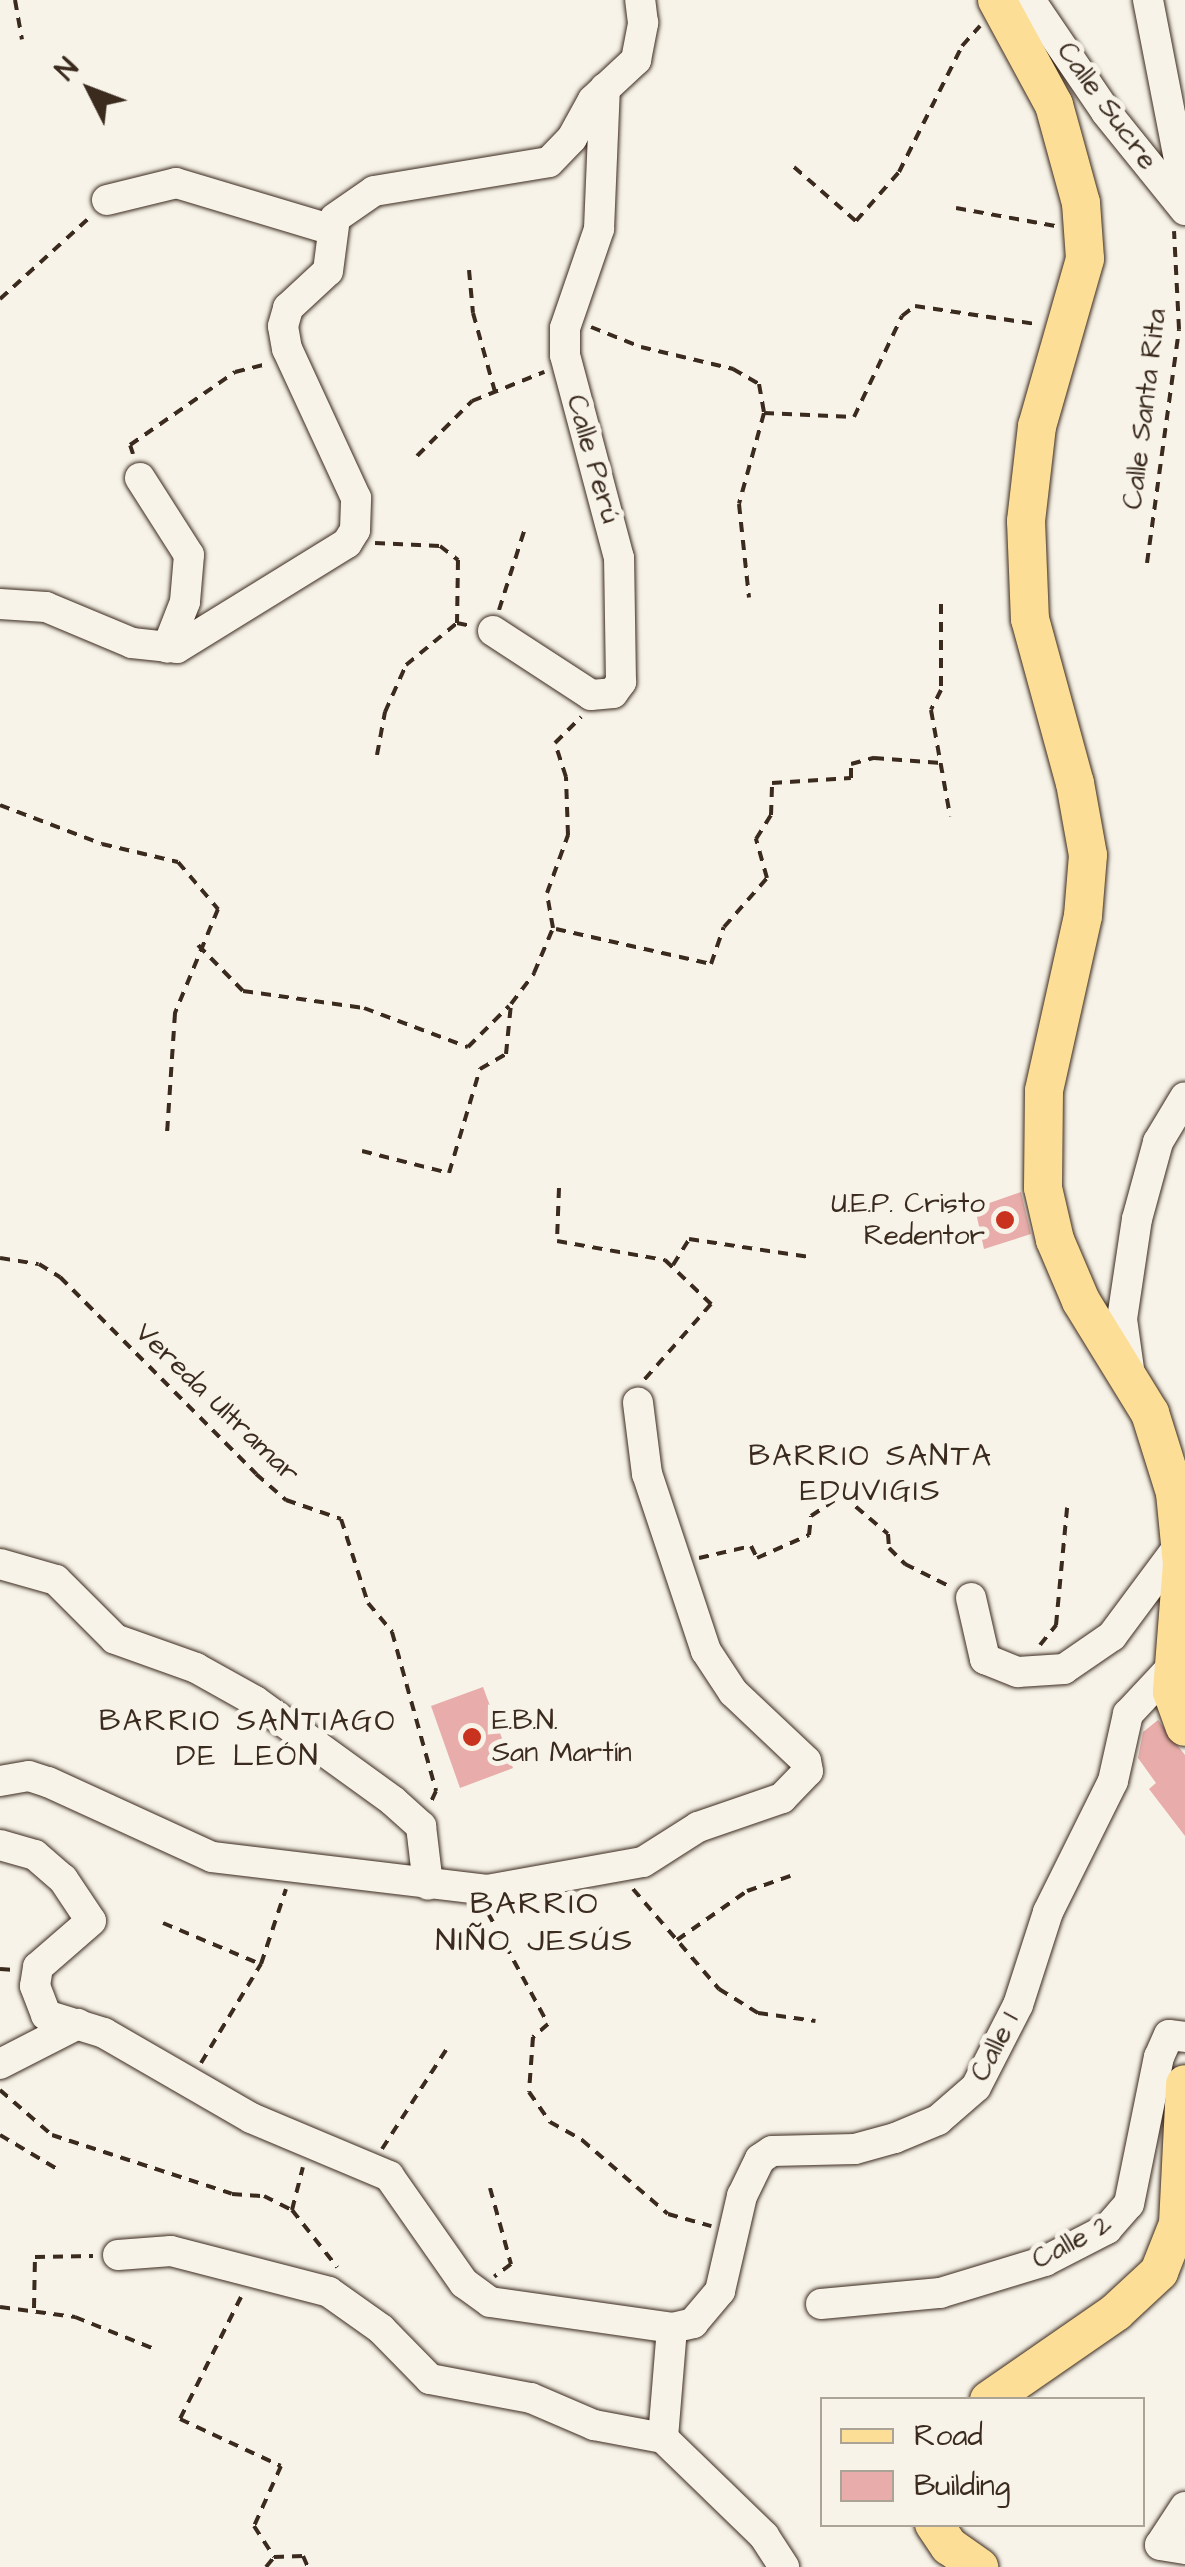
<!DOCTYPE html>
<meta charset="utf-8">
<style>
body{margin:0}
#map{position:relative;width:1185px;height:2567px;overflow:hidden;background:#f7f3e8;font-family:"Architects Daughter",sans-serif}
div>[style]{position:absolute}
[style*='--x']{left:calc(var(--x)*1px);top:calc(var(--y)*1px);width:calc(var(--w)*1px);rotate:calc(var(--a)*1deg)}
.building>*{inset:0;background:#e8adaa}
.path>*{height:4px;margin-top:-2px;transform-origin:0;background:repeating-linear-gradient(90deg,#3b2a1e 0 10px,transparent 0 18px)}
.roads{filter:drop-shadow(0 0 2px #3b2a1e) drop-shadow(0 0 2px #3b2a1e)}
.minor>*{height:30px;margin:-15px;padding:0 15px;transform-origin:15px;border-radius:15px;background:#f7f3e8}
.major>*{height:38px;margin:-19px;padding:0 19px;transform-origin:19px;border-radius:19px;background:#fdde96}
.dots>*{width:28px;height:28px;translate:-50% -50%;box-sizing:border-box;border:5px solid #f7f3e8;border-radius:50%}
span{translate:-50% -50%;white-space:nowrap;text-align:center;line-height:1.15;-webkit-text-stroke:10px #f7f3e8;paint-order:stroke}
.street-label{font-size:28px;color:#3b2a1e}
.poi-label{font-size:28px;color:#3b2a1e}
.right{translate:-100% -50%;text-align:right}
.left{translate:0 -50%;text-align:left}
.neighbourhood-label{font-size:30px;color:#3b2a1e;letter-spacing:2.5px}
.quarter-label{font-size:32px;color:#3b2a1e;letter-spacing:2.5px}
.legend{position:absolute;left:820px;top:2397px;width:325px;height:130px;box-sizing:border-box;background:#f7f3e8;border:2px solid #aca397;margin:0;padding:12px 18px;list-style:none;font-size:30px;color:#3b2a1e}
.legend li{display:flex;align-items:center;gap:20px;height:50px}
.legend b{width:50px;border:2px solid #aca397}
.north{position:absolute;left:40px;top:40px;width:100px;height:100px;-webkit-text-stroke:8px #f7f3e8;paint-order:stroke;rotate:312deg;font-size:28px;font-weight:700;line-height:40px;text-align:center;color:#3b2a1e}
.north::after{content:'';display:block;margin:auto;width:35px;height:45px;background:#3b2a1e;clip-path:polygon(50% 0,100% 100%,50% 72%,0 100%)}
</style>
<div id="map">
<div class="building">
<i style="clip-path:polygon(1021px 1192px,1031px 1234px,984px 1249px,975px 1208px)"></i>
<i style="clip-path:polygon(483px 1687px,513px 1768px,460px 1788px,431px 1706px)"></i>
<i style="clip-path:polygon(1158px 1720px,1185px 1755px,1185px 1836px,1149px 1789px,1156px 1783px,1138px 1758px,1143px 1732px)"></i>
</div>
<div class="path">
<i style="--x:15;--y:0;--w:40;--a:80"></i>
<i style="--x:794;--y:167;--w:82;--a:41.1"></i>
<i style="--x:856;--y:221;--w:65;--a:-48.7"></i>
<i style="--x:899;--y:172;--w:141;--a:-63.4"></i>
<i style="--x:962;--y:46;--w:27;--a:-48"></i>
<i style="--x:956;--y:208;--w:101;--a:10.3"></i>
<i style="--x:469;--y:270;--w:43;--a:84.7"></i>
<i style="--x:473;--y:313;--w:82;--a:74.4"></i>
<i style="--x:0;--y:299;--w:120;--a:-42.3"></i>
<i style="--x:591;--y:327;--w:54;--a:21.8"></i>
<i style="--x:641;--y:347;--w:95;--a:13.4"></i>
<i style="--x:733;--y:369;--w:30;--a:30"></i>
<i style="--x:759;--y:384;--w:29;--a:80"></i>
<i style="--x:764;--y:413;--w:94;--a:105.4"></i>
<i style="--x:739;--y:504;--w:94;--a:83.9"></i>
<i style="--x:764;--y:413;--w:90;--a:2.5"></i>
<i style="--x:854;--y:417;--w:112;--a:-64.6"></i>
<i style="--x:902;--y:316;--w:16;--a:-38"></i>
<i style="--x:915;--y:306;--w:121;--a:8.5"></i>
<i style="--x:133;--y:454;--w:9;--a:-108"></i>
<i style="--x:130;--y:445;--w:128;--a:-34.8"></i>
<i style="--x:235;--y:372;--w:33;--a:-14"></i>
<i style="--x:417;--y:456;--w:78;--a:-45"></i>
<i style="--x:472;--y:401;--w:78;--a:-21.9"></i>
<i style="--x:375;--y:543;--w:65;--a:2.6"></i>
<i style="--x:440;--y:546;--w:23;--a:38"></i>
<i style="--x:458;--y:560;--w:63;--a:90.9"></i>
<i style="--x:457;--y:623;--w:14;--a:12"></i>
<i style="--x:1147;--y:563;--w:236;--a:-82.2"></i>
<i style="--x:1179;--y:329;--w:98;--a:-92.9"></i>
<i style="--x:941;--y:604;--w:86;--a:90"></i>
<i style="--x:941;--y:690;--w:22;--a:117"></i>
<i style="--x:931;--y:710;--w:108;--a:79.8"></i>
<i style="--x:499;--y:610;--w:86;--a:-72.4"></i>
<i style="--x:377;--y:755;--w:44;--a:-79.5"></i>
<i style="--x:385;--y:712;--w:51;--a:-65.9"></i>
<i style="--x:406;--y:665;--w:66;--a:-39.5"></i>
<i style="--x:0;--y:805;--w:109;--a:20.9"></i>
<i style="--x:102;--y:844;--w:78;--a:13.3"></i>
<i style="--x:178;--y:862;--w:62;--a:49.6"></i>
<i style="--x:218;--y:909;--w:113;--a:112.5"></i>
<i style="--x:175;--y:1013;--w:119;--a:93.8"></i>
<i style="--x:556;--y:929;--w:159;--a:12.7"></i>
<i style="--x:711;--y:964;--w:39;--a:-71"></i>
<i style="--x:724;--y:927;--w:65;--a:-48.7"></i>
<i style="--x:767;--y:878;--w:41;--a:-105.8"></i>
<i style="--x:756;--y:839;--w:28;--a:-58"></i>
<i style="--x:771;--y:815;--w:32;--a:-88"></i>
<i style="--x:772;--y:783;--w:79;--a:-3.6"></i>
<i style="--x:851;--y:778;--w:14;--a:-90"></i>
<i style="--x:851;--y:764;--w:24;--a:-15"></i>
<i style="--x:874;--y:758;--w:67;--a:4.3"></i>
<i style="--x:198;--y:945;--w:64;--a:45.6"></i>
<i style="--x:243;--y:991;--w:122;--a:8"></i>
<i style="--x:364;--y:1008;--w:111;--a:20.6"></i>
<i style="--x:468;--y:1047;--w:58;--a:-45"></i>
<i style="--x:362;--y:1151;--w:90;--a:14.2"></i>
<i style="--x:449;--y:1173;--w:109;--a:-73.4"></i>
<i style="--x:480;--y:1069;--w:30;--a:-30"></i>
<i style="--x:506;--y:1054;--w:50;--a:-84.3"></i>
<i style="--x:511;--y:1004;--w:39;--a:-53"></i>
<i style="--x:534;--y:973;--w:49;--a:-67.1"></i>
<i style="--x:553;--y:928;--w:36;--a:-100"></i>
<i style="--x:547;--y:893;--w:62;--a:-70.1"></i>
<i style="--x:568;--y:835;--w:58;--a:-92"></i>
<i style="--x:566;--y:777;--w:36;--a:-108"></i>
<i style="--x:555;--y:743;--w:37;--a:-45"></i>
<i style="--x:559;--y:1188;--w:53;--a:92.2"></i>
<i style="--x:557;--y:1241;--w:110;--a:10"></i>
<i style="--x:665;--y:1260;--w:64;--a:43.7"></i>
<i style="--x:711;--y:1304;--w:101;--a:131.4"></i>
<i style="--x:0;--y:1258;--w:39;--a:9"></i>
<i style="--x:39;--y:1264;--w:25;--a:32"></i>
<i style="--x:60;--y:1277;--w:278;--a:45.1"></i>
<i style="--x:256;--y:1474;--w:40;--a:41"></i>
<i style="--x:286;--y:1500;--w:58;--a:19.1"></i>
<i style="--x:341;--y:1519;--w:88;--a:72.2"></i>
<i style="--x:368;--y:1603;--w:38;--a:50"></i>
<i style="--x:392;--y:1632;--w:165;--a:74.5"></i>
<i style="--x:436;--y:1791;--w:14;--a:115"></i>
<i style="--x:673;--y:1265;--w:31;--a:-58"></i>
<i style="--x:689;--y:1239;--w:122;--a:8.5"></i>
<i style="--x:699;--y:1558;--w:53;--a:-13"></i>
<i style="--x:751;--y:1546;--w:13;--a:63"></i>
<i style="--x:757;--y:1558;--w:57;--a:-23.9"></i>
<i style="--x:809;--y:1535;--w:19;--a:-84"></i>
<i style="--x:811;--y:1516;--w:37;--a:-34"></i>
<i style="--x:842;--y:1495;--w:60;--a:40.3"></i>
<i style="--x:888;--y:1534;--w:14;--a:86"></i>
<i style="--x:889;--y:1548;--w:23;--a:45"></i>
<i style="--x:905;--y:1564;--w:49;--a:26.6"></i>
<i style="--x:1040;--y:1645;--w:26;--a:-51"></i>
<i style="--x:1056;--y:1625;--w:118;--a:-84.6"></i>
<i style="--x:633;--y:1889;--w:132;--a:49.3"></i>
<i style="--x:719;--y:1989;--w:46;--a:31.6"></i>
<i style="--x:758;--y:2013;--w:58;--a:8"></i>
<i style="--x:488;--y:1913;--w:126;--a:61.6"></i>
<i style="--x:548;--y:2024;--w:20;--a:139"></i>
<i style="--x:533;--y:2037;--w:55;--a:94.2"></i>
<i style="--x:529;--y:2092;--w:37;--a:55"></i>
<i style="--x:550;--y:2122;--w:37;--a:29"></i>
<i style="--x:582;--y:2140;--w:113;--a:40.7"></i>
<i style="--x:668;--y:2214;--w:45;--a:15.6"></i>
<i style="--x:163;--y:1923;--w:105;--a:22.9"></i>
<i style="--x:677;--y:1940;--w:85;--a:-35"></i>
<i style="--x:747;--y:1891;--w:46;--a:-19.2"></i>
<i style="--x:0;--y:1969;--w:15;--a:4"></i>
<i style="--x:201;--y:2063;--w:116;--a:-58.8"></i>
<i style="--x:261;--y:1964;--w:79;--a:-71.6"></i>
<i style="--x:0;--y:2090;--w:69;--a:40.9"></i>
<i style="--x:52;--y:2135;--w:189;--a:18.1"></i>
<i style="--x:232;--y:2194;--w:32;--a:4"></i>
<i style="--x:264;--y:2196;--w:31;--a:27"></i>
<i style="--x:292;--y:2210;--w:73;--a:51.7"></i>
<i style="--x:0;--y:2135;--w:66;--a:30.8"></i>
<i style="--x:382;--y:2149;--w:118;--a:-57.1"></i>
<i style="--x:490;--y:2188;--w:79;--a:74.6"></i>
<i style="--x:511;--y:2264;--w:21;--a:143"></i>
<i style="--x:292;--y:2210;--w:44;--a:-75.7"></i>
<i style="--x:241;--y:2297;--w:136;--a:116.6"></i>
<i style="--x:180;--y:2419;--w:111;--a:25"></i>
<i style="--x:281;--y:2466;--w:66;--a:114.2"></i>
<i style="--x:254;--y:2526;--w:37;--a:57"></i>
<i style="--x:0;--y:2307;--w:76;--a:7.6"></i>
<i style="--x:75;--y:2317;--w:88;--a:21.9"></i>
<i style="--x:34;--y:2308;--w:51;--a:-88.9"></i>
<i style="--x:35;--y:2257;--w:58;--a:-1"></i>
<i style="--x:266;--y:2567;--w:13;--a:-51"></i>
<i style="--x:274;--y:2557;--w:29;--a:-2"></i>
<i style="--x:303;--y:2556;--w:12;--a:66"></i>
</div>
<div class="roads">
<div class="minor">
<i style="--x:1030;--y:0;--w:135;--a:55.8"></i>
<i style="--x:1106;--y:112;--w:126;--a:51.1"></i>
<i style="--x:1148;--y:0;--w:195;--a:79"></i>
<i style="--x:107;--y:200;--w:71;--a:-13.8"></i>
<i style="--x:176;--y:183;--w:164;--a:16.7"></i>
<i style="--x:140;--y:478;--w:91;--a:57.5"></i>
<i style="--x:189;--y:555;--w:47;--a:94.9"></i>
<i style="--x:185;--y:602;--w:49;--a:111.4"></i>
<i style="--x:0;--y:604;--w:46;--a:3.7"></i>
<i style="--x:46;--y:607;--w:93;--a:22.7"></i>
<i style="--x:132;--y:643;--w:45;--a:6.3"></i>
<i style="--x:177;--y:648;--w:200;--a:-31.7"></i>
<i style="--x:347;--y:543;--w:15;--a:-58"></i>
<i style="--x:355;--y:530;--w:32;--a:-88"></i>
<i style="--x:356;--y:498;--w:164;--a:-114.8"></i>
<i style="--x:287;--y:349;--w:23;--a:-100"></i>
<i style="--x:283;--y:326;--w:19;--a:-74"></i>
<i style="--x:288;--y:308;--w:54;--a:-42.8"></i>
<i style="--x:328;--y:271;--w:53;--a:-82.5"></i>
<i style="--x:335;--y:218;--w:47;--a:-34.7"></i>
<i style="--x:374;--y:191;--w:177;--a:-9.4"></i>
<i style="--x:549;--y:162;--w:33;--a:-46"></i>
<i style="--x:572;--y:138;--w:43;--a:-61.1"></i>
<i style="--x:593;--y:100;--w:59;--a:-42.9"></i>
<i style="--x:636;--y:60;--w:38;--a:-79"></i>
<i style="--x:643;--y:23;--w:23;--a:-97"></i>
<i style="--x:493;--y:631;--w:117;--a:33.1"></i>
<i style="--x:591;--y:695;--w:22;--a:-5"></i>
<i style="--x:613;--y:693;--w:14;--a:-54"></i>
<i style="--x:621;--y:682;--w:124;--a:-90.9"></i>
<i style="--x:619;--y:558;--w:210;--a:-104.9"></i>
<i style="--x:565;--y:355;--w:27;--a:-90"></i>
<i style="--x:565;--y:328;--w:105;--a:-71"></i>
<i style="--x:599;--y:229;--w:141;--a:-87.6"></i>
<i style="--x:1130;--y:1376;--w:58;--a:-98"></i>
<i style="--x:1122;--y:1319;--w:101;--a:-81.5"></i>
<i style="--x:1137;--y:1219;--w:80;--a:-74.7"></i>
<i style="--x:1158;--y:1142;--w:52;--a:-59"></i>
<i style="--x:0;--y:1564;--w:58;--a:15.9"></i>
<i style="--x:56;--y:1580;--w:83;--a:45"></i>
<i style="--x:115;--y:1639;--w:86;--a:19.7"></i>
<i style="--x:196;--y:1668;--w:68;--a:29.2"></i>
<i style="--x:255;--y:1701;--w:170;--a:35.9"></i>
<i style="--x:393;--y:1801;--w:38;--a:42"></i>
<i style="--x:421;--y:1826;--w:59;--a:83.2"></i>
<i style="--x:971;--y:1598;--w:63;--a:77.1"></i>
<i style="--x:985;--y:1659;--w:35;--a:22"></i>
<i style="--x:1018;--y:1672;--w:46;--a:-3.7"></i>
<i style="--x:1064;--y:1669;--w:58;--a:-34.5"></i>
<i style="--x:1112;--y:1636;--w:116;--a:-53.4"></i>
<i style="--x:0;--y:1781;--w:29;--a:-10"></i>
<i style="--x:29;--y:1776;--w:20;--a:18"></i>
<i style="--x:48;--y:1782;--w:180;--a:24.6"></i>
<i style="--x:212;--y:1857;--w:277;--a:6.8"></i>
<i style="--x:487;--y:1890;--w:158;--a:-10.2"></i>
<i style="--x:643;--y:1862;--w:65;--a:-32.5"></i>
<i style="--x:698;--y:1827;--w:89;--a:-19"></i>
<i style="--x:782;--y:1798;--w:37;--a:-46"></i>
<i style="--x:808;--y:1771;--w:10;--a:-101"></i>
<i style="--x:806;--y:1761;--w:100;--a:-136.6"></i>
<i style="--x:733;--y:1692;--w:49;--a:-123.4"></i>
<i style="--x:706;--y:1651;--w:187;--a:-108.4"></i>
<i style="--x:647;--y:1474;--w:72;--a:-97.2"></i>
<i style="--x:0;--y:1845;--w:36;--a:16"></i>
<i style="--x:35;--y:1855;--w:37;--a:41"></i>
<i style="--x:63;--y:1879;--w:50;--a:56.3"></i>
<i style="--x:91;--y:1921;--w:70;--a:139"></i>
<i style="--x:38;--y:1967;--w:19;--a:99"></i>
<i style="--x:35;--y:1986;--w:31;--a:69"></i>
<i style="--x:46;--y:2015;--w:61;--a:17.2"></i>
<i style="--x:104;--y:2033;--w:170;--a:30"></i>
<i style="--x:251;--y:2118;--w:150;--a:22.8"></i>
<i style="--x:389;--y:2176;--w:131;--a:55"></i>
<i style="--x:464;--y:2283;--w:32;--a:36"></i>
<i style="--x:490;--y:2302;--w:184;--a:8.1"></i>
<i style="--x:672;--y:2328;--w:22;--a:-13"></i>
<i style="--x:693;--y:2323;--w:42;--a:-49.8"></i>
<i style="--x:720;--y:2291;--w:98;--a:-77"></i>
<i style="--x:742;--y:2196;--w:41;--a:-64.1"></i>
<i style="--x:760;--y:2159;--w:14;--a:-34"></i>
<i style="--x:772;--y:2151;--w:83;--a:-1.4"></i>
<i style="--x:855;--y:2149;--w:41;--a:-15.4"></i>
<i style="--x:895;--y:2138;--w:47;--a:-22.7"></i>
<i style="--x:938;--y:2120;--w:50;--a:-41"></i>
<i style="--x:976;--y:2087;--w:92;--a:-62.9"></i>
<i style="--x:1018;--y:2005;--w:98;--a:-72.1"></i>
<i style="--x:1048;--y:1912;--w:146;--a:-63.6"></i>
<i style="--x:1113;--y:1781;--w:69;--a:-77.4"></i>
<i style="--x:1128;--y:1714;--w:64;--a:-46.9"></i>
<i style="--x:0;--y:2064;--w:88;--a:-27.1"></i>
<i style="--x:118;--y:2255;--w:53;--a:-4.3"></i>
<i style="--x:171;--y:2251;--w:163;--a:14.5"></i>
<i style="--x:329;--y:2292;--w:64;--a:35.4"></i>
<i style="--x:381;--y:2329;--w:70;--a:45.6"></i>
<i style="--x:430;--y:2379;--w:103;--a:10.7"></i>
<i style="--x:531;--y:2398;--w:69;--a:23.2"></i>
<i style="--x:594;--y:2425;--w:70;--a:10.7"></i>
<i style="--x:821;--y:2304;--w:120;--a:-5.3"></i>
<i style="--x:940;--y:2293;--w:110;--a:-16.9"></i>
<i style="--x:1045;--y:2261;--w:70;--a:-27.3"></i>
<i style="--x:1107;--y:2229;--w:33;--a:-49"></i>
<i style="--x:1129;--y:2204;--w:150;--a:-78.5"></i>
<i style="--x:1159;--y:2057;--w:24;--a:-66"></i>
<i style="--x:1169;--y:2035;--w:16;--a:7"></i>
<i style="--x:672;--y:2328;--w:110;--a:94.7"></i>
<i style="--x:663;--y:2438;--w:141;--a:44.1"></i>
<i style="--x:764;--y:2536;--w:37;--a:57"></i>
<i style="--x:1185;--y:2507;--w:45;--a:123.3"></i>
<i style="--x:1160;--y:2545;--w:25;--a:9"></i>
</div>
<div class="major">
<i style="--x:997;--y:0;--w:119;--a:61.5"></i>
<i style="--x:1054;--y:105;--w:102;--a:74.6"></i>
<i style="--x:1081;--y:203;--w:56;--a:85.9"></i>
<i style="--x:1085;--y:259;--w:174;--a:106"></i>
<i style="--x:1037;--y:426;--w:96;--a:96.6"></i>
<i style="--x:1026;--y:521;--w:98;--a:87.7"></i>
<i style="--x:1030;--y:619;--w:170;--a:74.7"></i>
<i style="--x:1075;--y:783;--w:73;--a:79.8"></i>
<i style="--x:1088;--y:855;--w:61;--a:94.7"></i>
<i style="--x:1083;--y:916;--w:179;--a:102.6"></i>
<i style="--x:1044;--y:1091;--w:97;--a:90.6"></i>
<i style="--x:1043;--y:1188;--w:53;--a:77"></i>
<i style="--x:1055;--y:1240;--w:66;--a:66.9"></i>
<i style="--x:1081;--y:1301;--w:132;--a:58.4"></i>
<i style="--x:1150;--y:1413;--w:84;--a:72.6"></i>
<i style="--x:1175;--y:1493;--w:71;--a:84.4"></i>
<i style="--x:1182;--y:1564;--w:128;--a:94.5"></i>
<i style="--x:1172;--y:1692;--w:37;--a:70"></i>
<i style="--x:989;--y:2400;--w:155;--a:-34.7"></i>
<i style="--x:1116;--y:2312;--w:59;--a:-42.9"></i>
<i style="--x:1159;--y:2272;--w:52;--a:-68.4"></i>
<i style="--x:1178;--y:2224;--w:140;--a:-87.1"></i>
<i style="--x:934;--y:2524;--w:27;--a:56"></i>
<i style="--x:949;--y:2546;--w:37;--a:35"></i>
</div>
</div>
<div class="dots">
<i style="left:1005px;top:1220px;background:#c8321e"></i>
<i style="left:472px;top:1737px;background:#c8321e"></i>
</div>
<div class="street-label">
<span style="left:1107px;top:106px;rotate:54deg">Calle Sucre</span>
<span style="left:1145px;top:409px;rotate:-83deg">Calle Santa Rita</span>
<span style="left:593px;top:459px;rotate:74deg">Calle Perú</span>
<span style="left:217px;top:1403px;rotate:44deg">Vereda Ultramar</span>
<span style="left:995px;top:2047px;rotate:-63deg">Calle 1</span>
<span style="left:1072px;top:2242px;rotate:-28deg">Calle 2</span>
</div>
<div class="poi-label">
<span class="right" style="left:985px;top:1220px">U.E.P. Cristo<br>Redentor</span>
<span class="left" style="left:492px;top:1737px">E.B.N.<br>San Martín</span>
</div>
<div class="neighbourhood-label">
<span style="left:871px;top:1473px">BARRIO SANTA<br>EDUVIGIS</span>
<span style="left:248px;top:1738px">BARRIO SANTIAGO<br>DE LEÓN</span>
</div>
<div class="quarter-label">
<span style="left:535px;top:1923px">BARRIO<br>NIÑO JESÚS</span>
</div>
<ul class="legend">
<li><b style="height:12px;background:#fdde96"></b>Road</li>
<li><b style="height:28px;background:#e8adaa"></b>Building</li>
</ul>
<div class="north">N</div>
</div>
